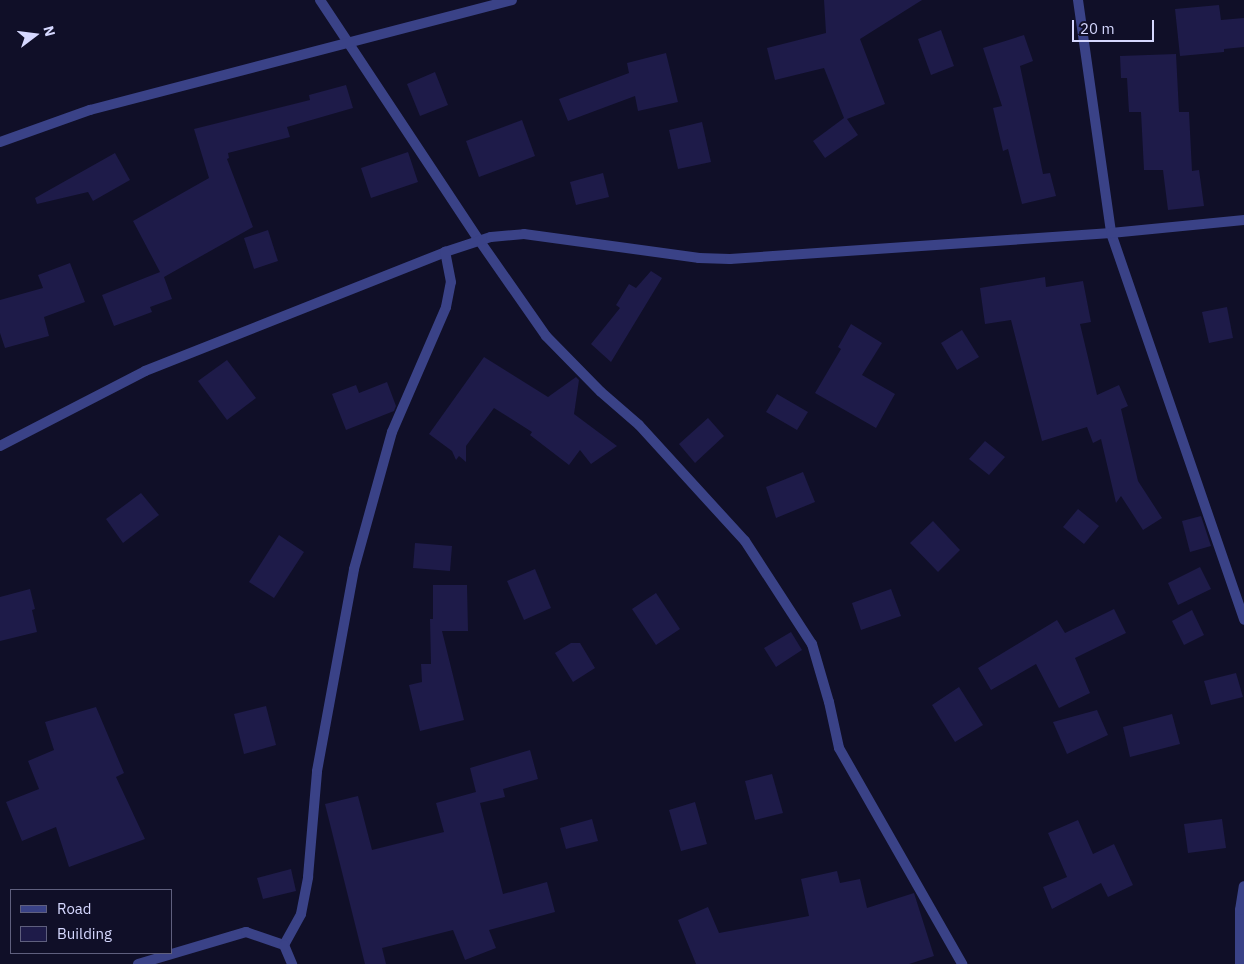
<!DOCTYPE html>
<style>
body{margin:0}
#map{position:relative;width:1244px;height:964px;overflow:hidden;background:#100f28;font-family:"IBM Plex Sans",sans-serif}
div>[style]{position:absolute}
[style*='--x']{left:calc(var(--x)*1px);top:calc(var(--y)*1px);width:calc(var(--w)*1px);rotate:calc(var(--a)*1deg)}
.building>*{inset:0;background:#1e1b49}
.minor>*{height:10px;margin:-5px;padding:0 5px;transform-origin:5px;border-radius:5px;background:#3a4287}
span{translate:-50% -50%;white-space:nowrap;text-align:center;line-height:1.15;-webkit-text-stroke:4.5px #100f28;paint-order:stroke}
.legend{position:absolute;left:10px;top:889px;width:162px;height:65px;box-sizing:border-box;background:#100f28;border:1px solid #5f5f7e;margin:0;padding:6px 9px;list-style:none;font-size:15px;color:#d6d8ff}
.legend li{display:flex;align-items:center;gap:10px;height:25px}
.legend b{width:25px;border:1px solid #5f5f7e}
.north{position:absolute;left:10px;top:10px;width:50px;height:50px;-webkit-text-stroke:4px #100f28;paint-order:stroke;rotate:75deg;font-size:14px;font-weight:700;line-height:20px;text-align:center;color:#d6d8ff}
.north::after{content:'';display:block;margin:auto;width:18px;height:22px;background:#d6d8ff;clip-path:polygon(50% 0,100% 100%,50% 72%,0 100%)}
.scale{position:absolute;left:1072px;top:20px;width:82px;height:22px;box-sizing:border-box;border:2px solid #d6d8ff;border-top:0;padding-left:6px;font-size:15px;line-height:18px;white-space:nowrap;color:#d6d8ff;-webkit-text-stroke:4px #100f28;paint-order:stroke}
</style>
<div id="map">
<div class="building">
<i style="clip-path:polygon(824px 0,922px 0,860px 39px,885px 104px,847px 119px,858px 135px,825px 158px,813px 141px,844px 118px,824px 68px,775px 80px,767px 48px,826px 33px)"></i>
<i style="clip-path:polygon(1219px 5px,1221px 20px,1244px 18px,1244px 47px,1224px 49px,1224px 52px,1180px 56px,1175px 9px)"></i>
<i style="clip-path:polygon(941px 30px,954px 66px,931px 75px,918px 39px)"></i>
<i style="clip-path:polygon(1024px 35px,1033px 61px,1020px 66px,1043px 174px,1050px 173px,1056px 196px,1022px 204px,1008px 149px,1003px 151px,993px 108px,1002px 106px,983px 48px)"></i>
<i style="clip-path:polygon(666px 53px,678px 102px,638px 111px,635px 96px,568px 121px,559px 99px,629px 73px,627px 63px)"></i>
<i style="clip-path:polygon(1176px 54px,1179px 112px,1189px 112px,1192px 171px,1199px 170px,1204px 206px,1168px 210px,1163px 170px,1144px 170px,1141px 112px,1129px 112px,1127px 78px,1121px 78px,1120px 56px)"></i>
<i style="clip-path:polygon(435px 72px,448px 105px,420px 116px,407px 84px)"></i>
<i style="clip-path:polygon(346px 85px,353px 108px,287px 127px,290px 137px,228px 153px,229px 158px,227px 159px,253px 227px,164px 277px,172px 299px,150px 307px,152px 312px,114px 326px,102px 295px,160px 272px,133px 221px,209px 178px,194px 129px,310px 100px,309px 95px)"></i>
<i style="clip-path:polygon(522px 120px,535px 156px,479px 177px,466px 141px)"></i>
<i style="clip-path:polygon(702px 122px,711px 162px,678px 169px,669px 130px)"></i>
<i style="clip-path:polygon(408px 152px,418px 182px,371px 198px,361px 168px)"></i>
<i style="clip-path:polygon(115px 153px,130px 180px,93px 201px,88px 192px,37px 204px,35px 198px)"></i>
<i style="clip-path:polygon(603px 173px,609px 197px,576px 205px,570px 182px)"></i>
<i style="clip-path:polygon(268px 230px,278px 261px,254px 269px,244px 238px)"></i>
<i style="clip-path:polygon(70px 263px,85px 302px,44px 317px,49px 336px,5px 348px,0 333px,0 300px,43px 288px,38px 275px)"></i>
<i style="clip-path:polygon(651px 271px,662px 278px,611px 362px,591px 344px,620px 308px,616px 305px,629px 284px,636px 288px)"></i>
<i style="clip-path:polygon(1045px 277px,1046px 287px,1083px 281px,1091px 322px,1080px 324px,1097px 395px,1119px 385px,1128px 406px,1121px 409px,1138px 481px,1162px 518px,1143px 530px,1121px 496px,1116px 503px,1101px 439px,1093px 443px,1087px 427px,1042px 441px,1011px 320px,985px 324px,980px 288px)"></i>
<i style="clip-path:polygon(1227px 307px,1233px 338px,1209px 343px,1202px 312px)"></i>
<i style="clip-path:polygon(851px 324px,882px 343px,862px 375px,895px 394px,876px 428px,815px 393px,841px 349px,838px 347px)"></i>
<i style="clip-path:polygon(962px 330px,979px 357px,957px 370px,941px 343px)"></i>
<i style="clip-path:polygon(484px 357px,548px 397px,576px 377px,579px 380px,574px 414px,617px 446px,591px 464px,580px 450px,569px 465px,530px 435px,532px 432px,494px 408px,466px 446px,466px 462px,459px 456px,456px 460px,452px 451px,429px 434px)"></i>
<i style="clip-path:polygon(227px 360px,256px 398px,227px 420px,198px 381px)"></i>
<i style="clip-path:polygon(387px 382px,396px 406px,394px 411px,346px 430px,332px 394px,356px 385px,359px 393px)"></i>
<i style="clip-path:polygon(777px 394px,808px 412px,797px 430px,766px 412px)"></i>
<i style="clip-path:polygon(708px 418px,724px 436px,695px 463px,679px 444px)"></i>
<i style="clip-path:polygon(985px 441px,1005px 457px,989px 475px,969px 459px)"></i>
<i style="clip-path:polygon(803px 472px,815px 502px,776px 518px,766px 487px)"></i>
<i style="clip-path:polygon(141px 493px,159px 515px,123px 543px,106px 519px)"></i>
<i style="clip-path:polygon(1078px 509px,1099px 526px,1084px 544px,1063px 527px)"></i>
<i style="clip-path:polygon(1201px 516px,1211px 546px,1190px 552px,1182px 521px)"></i>
<i style="clip-path:polygon(933px 521px,960px 550px,938px 572px,910px 543px)"></i>
<i style="clip-path:polygon(279px 535px,304px 552px,274px 598px,249px 582px)"></i>
<i style="clip-path:polygon(415px 543px,452px 546px,450px 571px,413px 568px)"></i>
<i style="clip-path:polygon(1200px 567px,1211px 589px,1178px 605px,1168px 583px)"></i>
<i style="clip-path:polygon(535px 569px,551px 608px,524px 620px,507px 581px)"></i>
<i style="clip-path:polygon(433px 585px,467px 585px,468px 631px,442px 631px,464px 720px,420px 731px,409px 685px,422px 682px,421px 664px,431px 664px,430px 619px,433px 619px)"></i>
<i style="clip-path:polygon(30px 589px,35px 609px,32px 610px,37px 632px,0 641px,0 597px)"></i>
<i style="clip-path:polygon(891px 589px,901px 616px,861px 630px,852px 603px)"></i>
<i style="clip-path:polygon(656px 593px,680px 629px,656px 645px,632px 609px)"></i>
<i style="clip-path:polygon(1114px 609px,1126px 633px,1075px 658px,1090px 693px,1059px 708px,1036px 664px,991px 690px,978px 668px,1057px 620px,1065px 633px)"></i>
<i style="clip-path:polygon(1192px 610px,1204px 635px,1184px 645px,1172px 621px)"></i>
<i style="clip-path:polygon(791px 632px,802px 650px,776px 667px,764px 648px)"></i>
<i style="clip-path:polygon(571px 643px,580px 643px,595px 668px,573px 682px,555px 653px)"></i>
<i style="clip-path:polygon(1236px 673px,1243px 697px,1211px 705px,1204px 681px)"></i>
<i style="clip-path:polygon(959px 687px,983px 725px,955px 742px,932px 705px)"></i>
<i style="clip-path:polygon(266px 706px,276px 745px,244px 754px,234px 714px)"></i>
<i style="clip-path:polygon(96px 707px,124px 773px,116px 777px,145px 839px,69px 867px,56px 827px,22px 841px,6px 802px,39px 789px,28px 761px,54px 750px,45px 722px)"></i>
<i style="clip-path:polygon(1097px 710px,1108px 735px,1067px 754px,1053px 722px)"></i>
<i style="clip-path:polygon(1172px 714px,1180px 744px,1130px 757px,1123px 727px)"></i>
<i style="clip-path:polygon(530px 750px,538px 779px,503px 789px,505px 797px,480px 803px,503px 894px,547px 882px,555px 912px,489px 930px,496px 948px,465px 960px,453px 930px,382px 948px,386px 964px,365px 964px,325px 804px,358px 796px,372px 850px,444px 832px,436px 803px,476px 792px,470px 768px)"></i>
<i style="clip-path:polygon(772px 774px,783px 813px,755px 820px,745px 781px)"></i>
<i style="clip-path:polygon(695px 802px,707px 844px,681px 851px,669px 810px)"></i>
<i style="clip-path:polygon(592px 819px,598px 841px,566px 849px,560px 828px)"></i>
<i style="clip-path:polygon(1222px 819px,1226px 848px,1188px 853px,1184px 824px)"></i>
<i style="clip-path:polygon(1078px 820px,1093px 854px,1114px 844px,1133px 885px,1108px 897px,1101px 883px,1052px 909px,1043px 887px,1067px 877px,1048px 833px)"></i>
<i style="clip-path:polygon(291px 869px,296px 891px,263px 899px,257px 878px)"></i>
<i style="clip-path:polygon(837px 871px,840px 883px,860px 879px,867px 908px,914px 893px,934px 956px,909px 964px,696px 964px,678px 920px,708px 907px,719px 933px,809px 916px,801px 879px)"></i>
</div>
<div class="minor">
<i style="--x:320;--y:0;--w:288;--a:56.5"></i>
<i style="--x:479;--y:240;--w:117;--a:55.1"></i>
<i style="--x:546;--y:336;--w:78;--a:45.5"></i>
<i style="--x:601;--y:392;--w:50;--a:41"></i>
<i style="--x:639;--y:425;--w:157;--a:47.6"></i>
<i style="--x:745;--y:541;--w:123;--a:57"></i>
<i style="--x:812;--y:644;--w:60;--a:73.7"></i>
<i style="--x:829;--y:702;--w:47;--a:77.7"></i>
<i style="--x:839;--y:748;--w:249;--a:60.3"></i>
<i style="--x:1078;--y:0;--w:235;--a:81.9"></i>
<i style="--x:1111;--y:233;--w:409;--a:71"></i>
<i style="--x:0;--y:142;--w:96;--a:-19.6"></i>
<i style="--x:90;--y:110;--w:436;--a:-14.6"></i>
<i style="--x:0;--y:446;--w:163;--a:-27.3"></i>
<i style="--x:145;--y:371;--w:323;--a:-21.6"></i>
<i style="--x:445;--y:252;--w:48;--a:-18.1"></i>
<i style="--x:491;--y:237;--w:33;--a:-5"></i>
<i style="--x:524;--y:234;--w:177;--a:7.8"></i>
<i style="--x:699;--y:258;--w:31;--a:2"></i>
<i style="--x:730;--y:259;--w:382;--a:-3.9"></i>
<i style="--x:1111;--y:233;--w:134;--a:-5.6"></i>
<i style="--x:284;--y:945;--w:35;--a:-61"></i>
<i style="--x:301;--y:914;--w:38;--a:-79"></i>
<i style="--x:308;--y:877;--w:106;--a:-85.1"></i>
<i style="--x:317;--y:771;--w:205;--a:-79.6"></i>
<i style="--x:354;--y:569;--w:142;--a:-74.5"></i>
<i style="--x:392;--y:432;--w:136;--a:-66.6"></i>
<i style="--x:446;--y:307;--w:25;--a:-79"></i>
<i style="--x:451;--y:282;--w:31;--a:-101"></i>
<i style="--x:138;--y:964;--w:113;--a:-16.5"></i>
<i style="--x:246;--y:932;--w:40;--a:18.9"></i>
<i style="--x:284;--y:945;--w:21;--a:67"></i>
<i style="--x:1240;--y:964;--w:54;--a:-90"></i>
<i style="--x:1240;--y:910;--w:24;--a:-81"></i>
</div>
<ul class="legend">
<li><b style="height:6px;background:#3a4287"></b>Road</li>
<li><b style="height:14px;background:#1e1b49"></b>Building</li>
</ul>
<div class="north">N</div>
<div class="scale">20 m</div>
</div>
